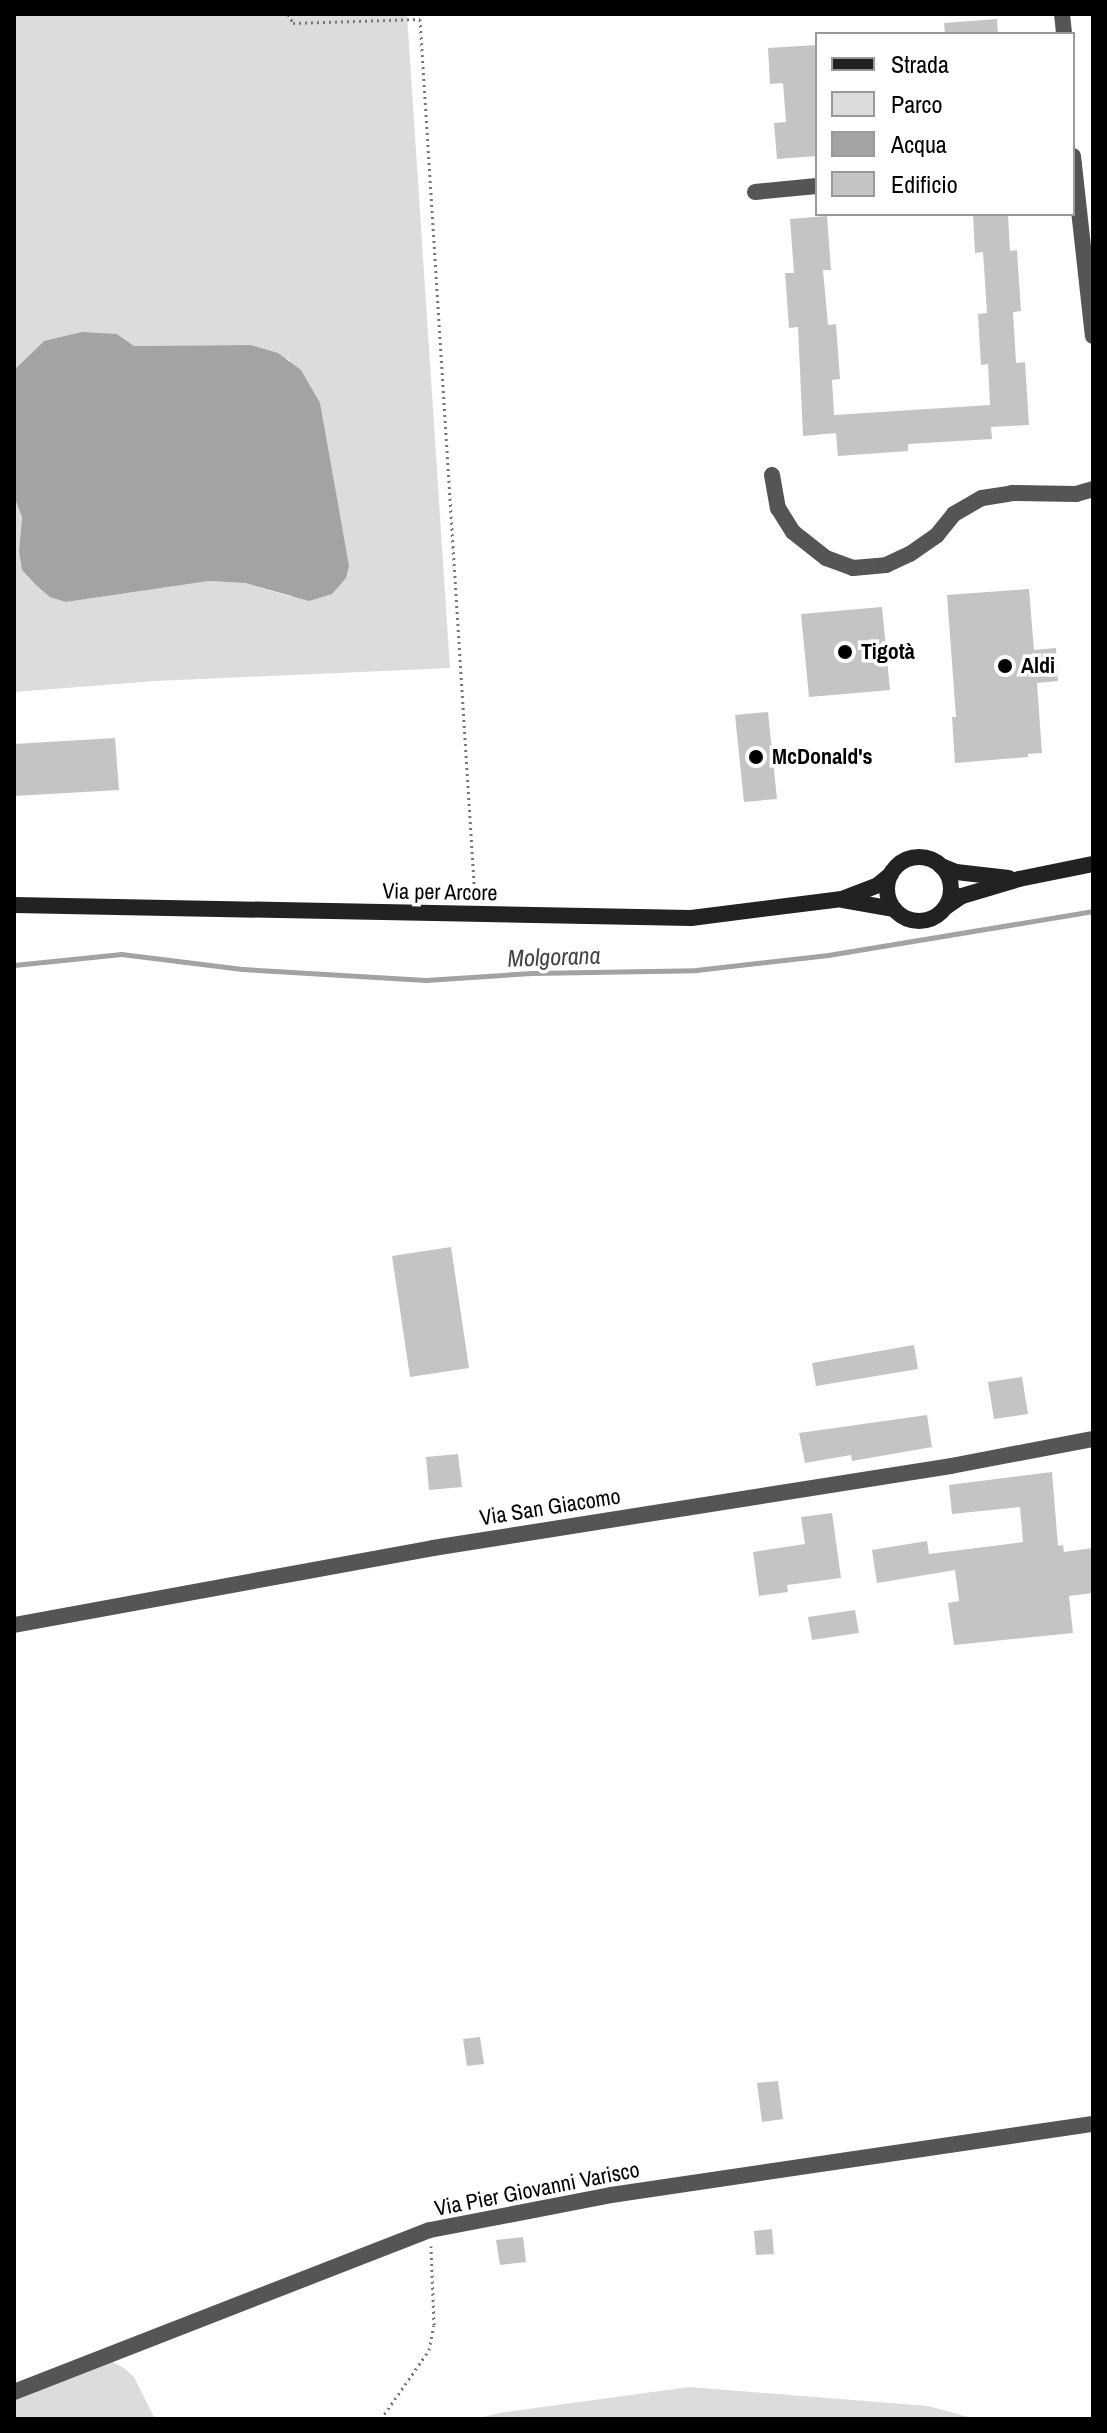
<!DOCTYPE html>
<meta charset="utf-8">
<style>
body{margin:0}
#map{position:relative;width:1107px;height:2433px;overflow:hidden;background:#fff;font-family:"Archivo Narrow",sans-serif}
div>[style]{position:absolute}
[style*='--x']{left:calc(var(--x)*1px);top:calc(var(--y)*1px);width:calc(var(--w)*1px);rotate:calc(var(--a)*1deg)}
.green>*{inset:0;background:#dcdcdc}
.water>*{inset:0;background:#a3a3a3}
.stream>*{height:5px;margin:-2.5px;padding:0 2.5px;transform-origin:2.5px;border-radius:2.5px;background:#a3a3a3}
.building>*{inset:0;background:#c4c4c4}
.path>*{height:3px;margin-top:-1.5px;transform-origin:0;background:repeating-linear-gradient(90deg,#777 0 2px,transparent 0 6px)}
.street>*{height:16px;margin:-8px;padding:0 8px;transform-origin:8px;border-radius:8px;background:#555}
.secondary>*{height:16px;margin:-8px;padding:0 8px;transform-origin:8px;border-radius:8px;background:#222}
.secondary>.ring{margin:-8px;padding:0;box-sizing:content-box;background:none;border:16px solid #222;border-radius:50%}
.dots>*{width:22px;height:22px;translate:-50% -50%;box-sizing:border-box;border:4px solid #fff;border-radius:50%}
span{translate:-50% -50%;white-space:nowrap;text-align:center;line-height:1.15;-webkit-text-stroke:7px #fff;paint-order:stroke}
.poi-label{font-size:22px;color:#000;font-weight:700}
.left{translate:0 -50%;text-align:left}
.street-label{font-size:22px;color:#000}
.water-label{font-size:24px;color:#444;font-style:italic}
.frame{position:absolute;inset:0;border:16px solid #000;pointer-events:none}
.legend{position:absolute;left:815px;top:32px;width:260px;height:184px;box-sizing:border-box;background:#fff;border:2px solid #999;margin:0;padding:10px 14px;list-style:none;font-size:24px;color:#000}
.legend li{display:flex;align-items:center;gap:16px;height:40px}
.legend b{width:40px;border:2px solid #999}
</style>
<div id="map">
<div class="green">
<i style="clip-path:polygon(14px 14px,407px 14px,450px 668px,156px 681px,14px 692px,14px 496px,22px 516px,19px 551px,66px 602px,209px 581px,245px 583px,292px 597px,290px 360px,251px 345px,134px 346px,117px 334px,44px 341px,14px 370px)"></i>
<i style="clip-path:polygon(112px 2362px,124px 2368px,134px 2377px,155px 2419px,14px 2419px,14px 2392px)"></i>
<i style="clip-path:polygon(689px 2387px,928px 2406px,976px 2419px,476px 2419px,499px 2413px)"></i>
</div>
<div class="water">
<i style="clip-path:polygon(82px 332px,117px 334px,134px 346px,251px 345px,278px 353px,301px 370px,320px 403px,349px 566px,346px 578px,332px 594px,309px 601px,245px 583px,209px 581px,66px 602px,50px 597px,36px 585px,22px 570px,19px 551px,22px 517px,14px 496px,14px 370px,44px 341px)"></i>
</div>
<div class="stream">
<i style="--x:14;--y:965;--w:108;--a:-5.9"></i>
<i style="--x:121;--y:954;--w:122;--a:7.1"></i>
<i style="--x:242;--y:969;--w:184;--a:3.4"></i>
<i style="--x:426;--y:980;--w:106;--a:-3.8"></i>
<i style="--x:532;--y:973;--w:164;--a:-1"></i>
<i style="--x:696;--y:970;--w:133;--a:-6.5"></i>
<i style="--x:828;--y:955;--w:269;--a:-9.4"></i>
</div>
<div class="building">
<i style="clip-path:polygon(997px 19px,998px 34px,945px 34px,944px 23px)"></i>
<i style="clip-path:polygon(817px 45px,817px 156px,777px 159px,774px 123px,786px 122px,783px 83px,770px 84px,768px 48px)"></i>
<i style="clip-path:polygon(973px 214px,1008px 214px,1010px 251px,1017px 250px,1021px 311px,1013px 312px,1016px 363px,1025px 362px,1029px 425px,991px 427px,992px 439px,908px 444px,908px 451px,838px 456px,836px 433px,803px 436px,798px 327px,789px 328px,785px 273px,794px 273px,790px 219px,827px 216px,831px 270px,823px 270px,828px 325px,836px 324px,840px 379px,832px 380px,834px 415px,990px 405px,988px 364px,981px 365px,978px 314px,987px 313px,983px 252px,975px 253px)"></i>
<i style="clip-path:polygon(1029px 589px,1034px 650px,1056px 648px,1058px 681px,1037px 683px,1042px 753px,1028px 754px,1028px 757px,955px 763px,952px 717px,956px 717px,947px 595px)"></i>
<i style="clip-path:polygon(882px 607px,890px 690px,809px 697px,801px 614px)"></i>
<i style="clip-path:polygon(768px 712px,777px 799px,744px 802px,735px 715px)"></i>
<i style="clip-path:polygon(115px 738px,119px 790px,14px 796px,14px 744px)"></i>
<i style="clip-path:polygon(451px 1247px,469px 1368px,410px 1377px,392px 1256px)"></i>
<i style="clip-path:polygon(914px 1345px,918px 1369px,816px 1386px,812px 1363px)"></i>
<i style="clip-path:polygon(1022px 1377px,1028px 1414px,994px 1419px,988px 1382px)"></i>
<i style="clip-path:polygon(927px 1415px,932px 1447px,852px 1461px,851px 1455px,805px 1463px,799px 1433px)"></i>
<i style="clip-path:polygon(458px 1454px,462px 1487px,429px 1490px,426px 1457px)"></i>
<i style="clip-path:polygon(1052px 1472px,1058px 1546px,1063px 1545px,1064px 1552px,1093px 1548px,1093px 1593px,1069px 1596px,1073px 1633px,954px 1645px,948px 1603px,959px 1601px,955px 1570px,877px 1583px,872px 1550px,927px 1541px,929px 1554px,1023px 1542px,1020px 1507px,952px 1514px,949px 1485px)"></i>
<i style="clip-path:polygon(832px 1513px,841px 1578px,787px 1585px,788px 1592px,759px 1596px,753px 1552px,805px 1544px,801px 1517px)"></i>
<i style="clip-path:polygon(855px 1610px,859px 1633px,812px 1640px,808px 1617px)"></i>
<i style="clip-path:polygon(480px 2037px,484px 2064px,467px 2066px,463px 2039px)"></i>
<i style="clip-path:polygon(778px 2081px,783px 2119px,762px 2122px,757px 2083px)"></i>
<i style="clip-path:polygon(772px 2229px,774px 2254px,756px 2255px,754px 2231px)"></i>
<i style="clip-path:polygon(523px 2237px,526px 2262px,500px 2265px,496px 2240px)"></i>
</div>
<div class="path">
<i style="--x:288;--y:14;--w:10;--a:61"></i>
<i style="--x:293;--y:23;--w:127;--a:-1.8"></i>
<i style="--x:420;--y:19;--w:882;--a:86.42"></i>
<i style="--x:381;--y:2419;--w:84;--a:-55.2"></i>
<i style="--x:429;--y:2350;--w:25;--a:-79"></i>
<i style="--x:434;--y:2325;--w:79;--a:-92.2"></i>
</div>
<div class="street">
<i style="--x:1062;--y:14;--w:20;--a:84"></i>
<i style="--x:1073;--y:156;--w:181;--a:83.7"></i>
<i style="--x:755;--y:192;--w:62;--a:-5.5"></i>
<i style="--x:772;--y:475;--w:34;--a:80"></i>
<i style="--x:778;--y:508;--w:28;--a:58"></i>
<i style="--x:793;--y:532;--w:42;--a:38.2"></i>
<i style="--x:826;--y:558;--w:29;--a:20"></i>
<i style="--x:853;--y:568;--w:33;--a:-5"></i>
<i style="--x:886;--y:565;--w:26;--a:-25"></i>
<i style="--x:910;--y:554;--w:33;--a:-35"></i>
<i style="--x:937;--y:535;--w:27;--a:-51"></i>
<i style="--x:954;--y:514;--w:32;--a:-30"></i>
<i style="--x:982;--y:498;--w:30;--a:-9"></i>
<i style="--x:1012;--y:493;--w:64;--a:0.9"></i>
<i style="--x:1076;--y:494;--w:18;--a:-16"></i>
<i style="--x:14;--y:1625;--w:426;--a:-10.4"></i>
<i style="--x:433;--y:1548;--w:524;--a:-9"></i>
<i style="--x:951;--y:1466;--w:145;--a:-10.8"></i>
<i style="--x:14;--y:2392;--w:446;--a:-21.3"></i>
<i style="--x:430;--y:2230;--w:184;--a:-10.9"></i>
<i style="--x:611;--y:2195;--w:487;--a:-8.4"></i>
</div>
<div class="secondary">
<i class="ring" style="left:887px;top:857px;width:48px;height:48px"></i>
<i style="--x:941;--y:866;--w:16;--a:22"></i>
<i style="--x:956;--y:872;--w:53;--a:6.5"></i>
<i style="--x:843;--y:900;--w:52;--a:10"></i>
<i style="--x:14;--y:905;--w:677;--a:1.1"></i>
<i style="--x:691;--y:918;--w:152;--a:-7.2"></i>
<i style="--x:842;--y:899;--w:39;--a:-21"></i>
<i style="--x:878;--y:885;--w:17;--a:-40"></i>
<i style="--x:946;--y:907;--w:19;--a:-35"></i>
<i style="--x:962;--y:896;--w:59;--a:-16.6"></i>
<i style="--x:1019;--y:879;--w:76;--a:-11.5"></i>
</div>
<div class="dots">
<i style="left:845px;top:652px;background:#000"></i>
<i style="left:1005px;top:666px;background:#000"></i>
<i style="left:756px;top:757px;background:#000"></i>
</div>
<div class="poi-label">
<span class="left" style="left:861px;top:652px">Tigotà</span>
<span class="left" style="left:1021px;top:666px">Aldi</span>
<span class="left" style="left:772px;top:757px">McDonald's</span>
</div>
<div class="street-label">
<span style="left:440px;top:892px;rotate:1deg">Via per Arcore</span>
<span style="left:550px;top:1507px;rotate:-9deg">Via San Giacomo</span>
<span style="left:537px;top:2189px;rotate:-11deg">Via Pier Giovanni Varisco</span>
</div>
<div class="water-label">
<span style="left:554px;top:957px;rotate:-2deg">Molgorana</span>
</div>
<div class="frame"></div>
<ul class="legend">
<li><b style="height:10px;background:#222"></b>Strada</li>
<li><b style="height:22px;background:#dcdcdc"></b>Parco</li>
<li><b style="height:22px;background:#a3a3a3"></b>Acqua</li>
<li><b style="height:22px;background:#c4c4c4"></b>Edificio</li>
</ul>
</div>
